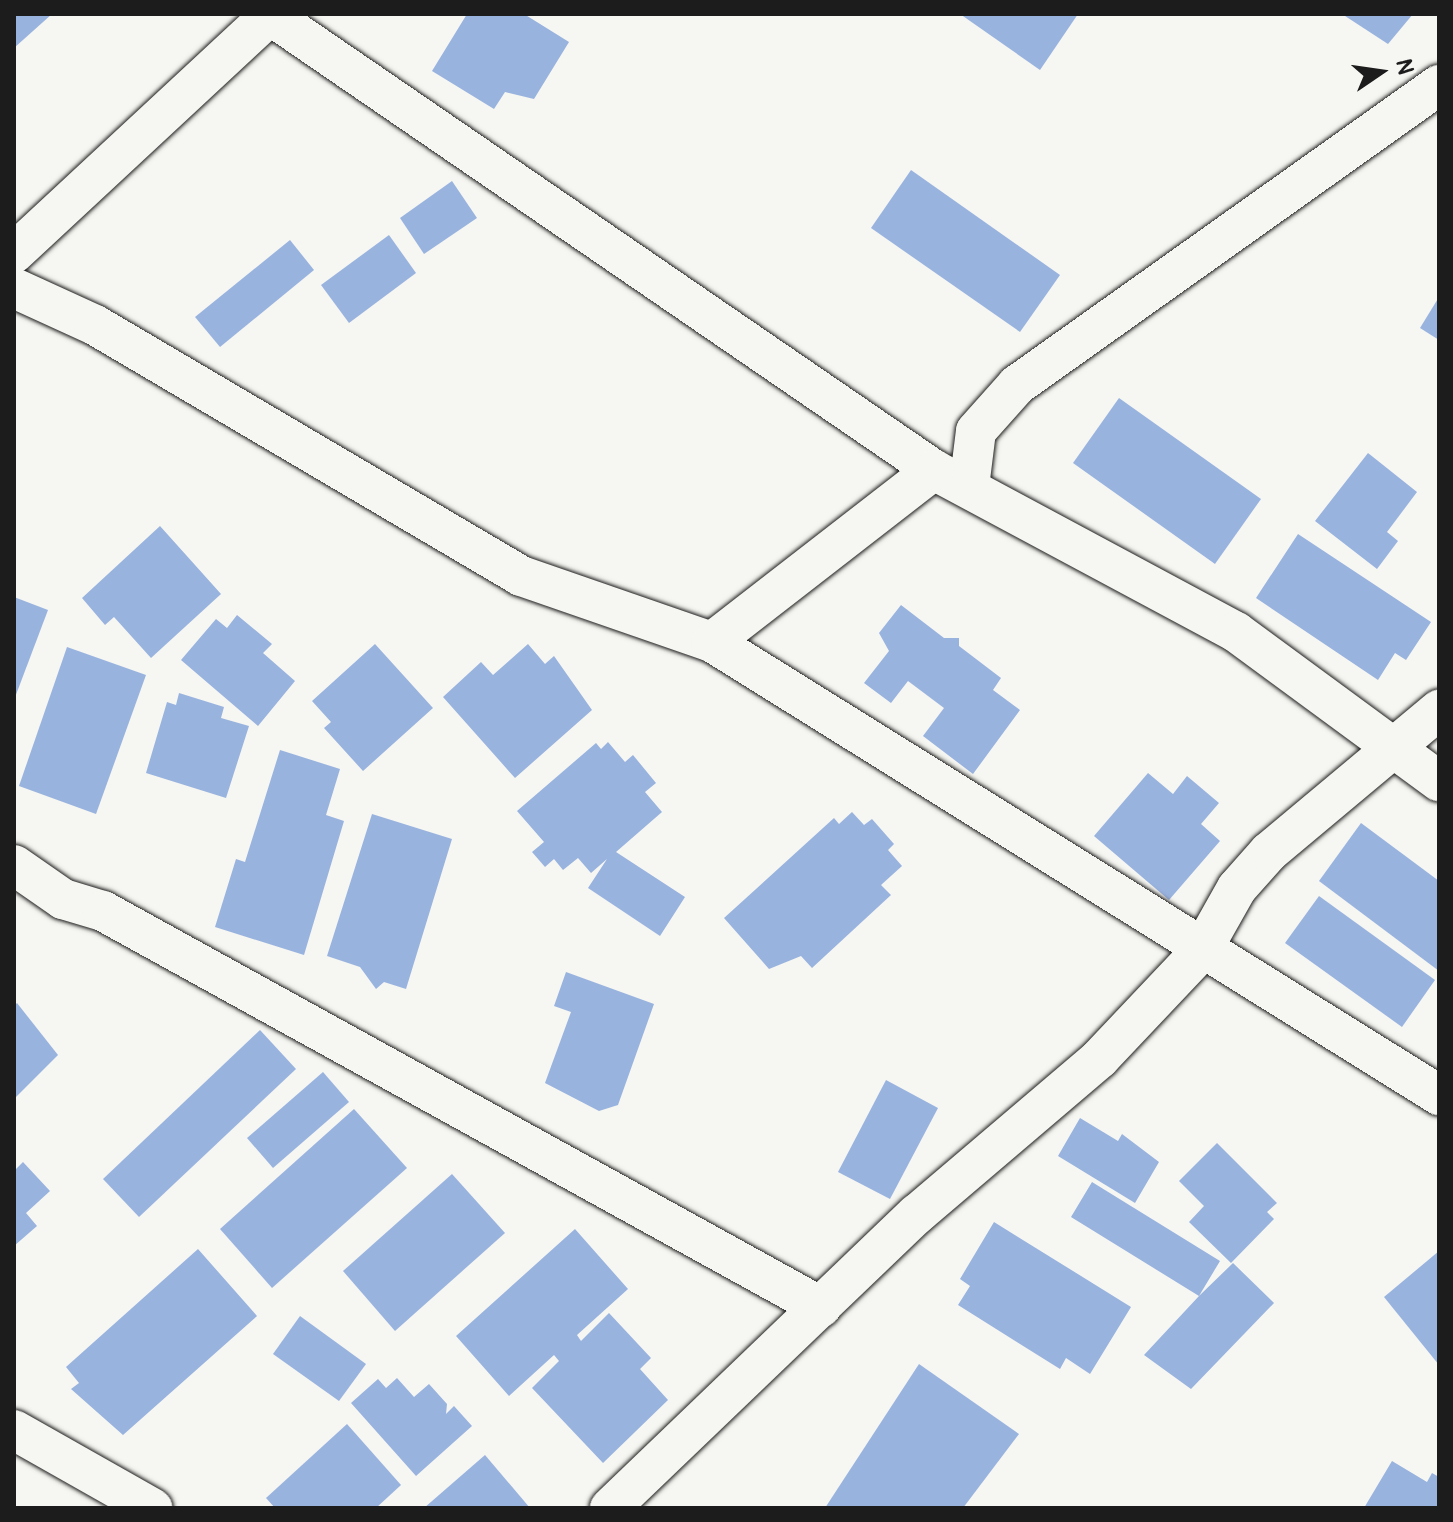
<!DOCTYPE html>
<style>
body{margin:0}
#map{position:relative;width:1453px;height:1522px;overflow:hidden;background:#f6f6f2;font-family:Pangolin,sans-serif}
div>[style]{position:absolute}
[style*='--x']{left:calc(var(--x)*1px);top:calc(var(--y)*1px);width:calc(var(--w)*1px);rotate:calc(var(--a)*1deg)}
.building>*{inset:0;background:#99b3df}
.roads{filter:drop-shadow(0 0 2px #1c1c1c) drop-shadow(0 0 2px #1c1c1c)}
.minor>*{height:40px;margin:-20px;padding:0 20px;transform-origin:20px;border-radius:20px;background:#f6f6f2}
span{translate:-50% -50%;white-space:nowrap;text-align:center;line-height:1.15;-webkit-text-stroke:8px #f6f6f2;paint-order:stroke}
.frame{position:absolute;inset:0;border:16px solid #1c1c1c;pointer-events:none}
.north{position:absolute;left:1341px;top:32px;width:80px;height:80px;-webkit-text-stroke:6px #f6f6f2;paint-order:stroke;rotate:77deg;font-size:22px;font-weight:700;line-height:32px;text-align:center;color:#1c1c1c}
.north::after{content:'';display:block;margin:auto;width:28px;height:36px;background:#1c1c1c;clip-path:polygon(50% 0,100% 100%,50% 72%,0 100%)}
</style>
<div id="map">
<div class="building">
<i style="clip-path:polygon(14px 14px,52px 14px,14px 48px)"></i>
<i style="clip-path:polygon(467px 14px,524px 14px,569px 42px,534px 99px,505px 92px,494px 109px,432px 71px)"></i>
<i style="clip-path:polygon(960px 14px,1078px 14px,1040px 70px)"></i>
<i style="clip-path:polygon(1342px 14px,1413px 14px,1388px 44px)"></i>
<i style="clip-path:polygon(911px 170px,1060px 275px,1020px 332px,871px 228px)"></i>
<i style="clip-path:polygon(452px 181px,477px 218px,424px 254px,400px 218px)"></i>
<i style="clip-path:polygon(389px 235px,416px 273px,349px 323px,321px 285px)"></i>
<i style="clip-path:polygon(290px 240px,314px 270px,220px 347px,195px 317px)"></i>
<i style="clip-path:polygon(1439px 297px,1439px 340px,1420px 328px)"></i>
<i style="clip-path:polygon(1119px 398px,1261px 499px,1215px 564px,1073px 463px)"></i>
<i style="clip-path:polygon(1368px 453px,1417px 492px,1387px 532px,1398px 541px,1377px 569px,1315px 521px)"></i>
<i style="clip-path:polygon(160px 526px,221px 594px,151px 658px,114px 617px,105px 625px,82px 598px)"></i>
<i style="clip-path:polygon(1298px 534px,1431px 622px,1406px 660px,1395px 653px,1378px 680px,1256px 598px)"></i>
<i style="clip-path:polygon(14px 597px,48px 610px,14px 700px)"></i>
<i style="clip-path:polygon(901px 605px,944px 638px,959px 638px,959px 646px,1001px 678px,993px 690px,1020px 710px,973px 774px,923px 736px,944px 708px,908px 681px,891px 703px,864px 683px,889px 651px,879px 633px)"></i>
<i style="clip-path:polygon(237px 615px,272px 644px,263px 653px,295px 681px,258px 726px,181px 660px,216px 619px,227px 628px)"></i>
<i style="clip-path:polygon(375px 644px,433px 708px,363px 771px,324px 728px,331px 722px,312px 701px)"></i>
<i style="clip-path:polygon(528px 644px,545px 664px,554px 656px,592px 710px,515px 778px,443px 697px,481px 662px,493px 675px)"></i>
<i style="clip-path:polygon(67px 647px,146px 675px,96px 814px,19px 786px)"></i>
<i style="clip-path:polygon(179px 693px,224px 707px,221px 718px,249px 726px,226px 798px,146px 773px,167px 702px,176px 705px)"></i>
<i style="clip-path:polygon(608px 742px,625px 762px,633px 755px,656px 783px,645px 792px,662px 812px,616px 852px,685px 897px,660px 936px,588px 888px,607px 859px,591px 873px,578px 858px,563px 870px,554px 859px,545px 867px,532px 852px,544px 842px,517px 811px,596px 743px,601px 749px)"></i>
<i style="clip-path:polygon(280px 750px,340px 769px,326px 815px,344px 821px,304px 955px,215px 927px,236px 859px,245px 862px)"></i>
<i style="clip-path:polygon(1148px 773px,1173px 794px,1187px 776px,1219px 803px,1201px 824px,1220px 841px,1169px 900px,1094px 836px)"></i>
<i style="clip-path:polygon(852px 812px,864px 825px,872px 819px,894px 844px,888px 850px,902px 866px,881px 885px,891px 895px,812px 968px,801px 956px,769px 969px,724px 918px,834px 818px,839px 824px)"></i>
<i style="clip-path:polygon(372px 814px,452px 839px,406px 989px,384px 982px,376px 989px,360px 967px,327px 956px)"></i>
<i style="clip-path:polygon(1361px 823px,1439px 881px,1439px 971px,1319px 881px)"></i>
<i style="clip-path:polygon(1319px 896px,1435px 980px,1402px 1027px,1285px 943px)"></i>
<i style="clip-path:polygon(566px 972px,654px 1004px,618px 1105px,599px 1111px,545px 1083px,571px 1012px,554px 1006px)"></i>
<i style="clip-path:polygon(17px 1003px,58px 1055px,14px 1099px,14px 1006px)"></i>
<i style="clip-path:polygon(260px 1030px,296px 1069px,139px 1217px,103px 1179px)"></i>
<i style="clip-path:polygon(323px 1072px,349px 1102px,273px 1168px,247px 1138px)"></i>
<i style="clip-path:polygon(886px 1080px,938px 1108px,890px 1199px,838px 1172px)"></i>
<i style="clip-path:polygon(354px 1109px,407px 1168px,272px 1288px,220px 1229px)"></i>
<i style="clip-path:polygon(1080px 1118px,1118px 1141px,1122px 1134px,1159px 1162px,1135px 1203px,1058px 1156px)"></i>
<i style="clip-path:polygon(1217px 1143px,1277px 1203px,1267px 1212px,1274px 1219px,1231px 1263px,1189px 1222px,1204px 1206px,1179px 1181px)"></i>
<i style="clip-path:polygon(23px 1162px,50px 1191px,26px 1213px,37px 1226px,14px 1246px,14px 1171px)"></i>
<i style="clip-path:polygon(452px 1174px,505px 1233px,395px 1331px,343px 1271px)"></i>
<i style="clip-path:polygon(1092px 1182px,1220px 1261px,1199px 1296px,1233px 1263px,1274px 1303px,1191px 1389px,1144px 1355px,1199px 1296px,1071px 1217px)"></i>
<i style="clip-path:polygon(994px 1222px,1131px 1307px,1090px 1374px,1066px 1358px,1060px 1369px,958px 1305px,970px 1286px,960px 1279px)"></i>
<i style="clip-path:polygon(575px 1229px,628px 1289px,577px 1335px,581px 1341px,609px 1313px,651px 1358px,640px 1369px,668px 1400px,603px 1463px,532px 1388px,570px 1350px,559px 1361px,554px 1355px,509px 1396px,456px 1336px)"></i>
<i style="clip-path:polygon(198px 1249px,257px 1316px,123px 1435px,71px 1389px,79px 1383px,66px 1367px)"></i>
<i style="clip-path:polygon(1439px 1251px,1439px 1365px,1384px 1297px)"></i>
<i style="clip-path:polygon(300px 1316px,366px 1364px,339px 1401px,273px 1354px)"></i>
<i style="clip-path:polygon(919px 1364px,1019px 1434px,963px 1508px,825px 1508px)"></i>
<i style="clip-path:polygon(397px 1378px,414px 1397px,429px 1384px,447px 1404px,446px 1414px,454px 1406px,472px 1426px,416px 1476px,351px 1403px,378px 1379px,386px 1388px)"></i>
<i style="clip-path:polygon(347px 1424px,401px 1485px,376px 1508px,275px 1508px,266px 1498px)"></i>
<i style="clip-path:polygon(485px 1455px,530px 1508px,424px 1508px)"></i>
<i style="clip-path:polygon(1392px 1461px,1427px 1482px,1432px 1473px,1439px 1477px,1439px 1508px,1364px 1508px)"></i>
</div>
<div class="roads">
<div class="minor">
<i style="--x:270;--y:15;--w:805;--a:34.42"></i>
<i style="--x:934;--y:470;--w:343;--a:28.2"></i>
<i style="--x:1236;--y:632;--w:252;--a:36.3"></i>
<i style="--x:14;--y:253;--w:351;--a:-42.9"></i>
<i style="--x:14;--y:288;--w:89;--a:24.6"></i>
<i style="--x:95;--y:325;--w:494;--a:30.5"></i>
<i style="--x:521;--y:576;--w:202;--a:19.1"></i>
<i style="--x:712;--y:642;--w:857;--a:31.93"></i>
<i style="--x:969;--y:487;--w:56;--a:-82.9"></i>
<i style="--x:976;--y:431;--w:62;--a:-48.3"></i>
<i style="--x:1017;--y:385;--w:518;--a:-35.41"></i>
<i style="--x:712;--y:642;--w:281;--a:-37.8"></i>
<i style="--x:14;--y:865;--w:60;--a:34.8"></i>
<i style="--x:63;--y:899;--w:42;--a:16.7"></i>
<i style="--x:103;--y:911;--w:820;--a:28.88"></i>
<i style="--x:14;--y:1430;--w:159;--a:29.5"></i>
<i style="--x:610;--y:1508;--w:425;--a:-43.8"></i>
<i style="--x:917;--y:1214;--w:239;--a:-40.4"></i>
<i style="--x:1099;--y:1059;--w:150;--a:-46.6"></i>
<i style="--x:1202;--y:950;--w:71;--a:-60.6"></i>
<i style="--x:1237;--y:888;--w:48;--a:-48.4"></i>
<i style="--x:1269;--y:852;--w:222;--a:-39.9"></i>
</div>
</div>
<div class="frame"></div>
<div class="north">N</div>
</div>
